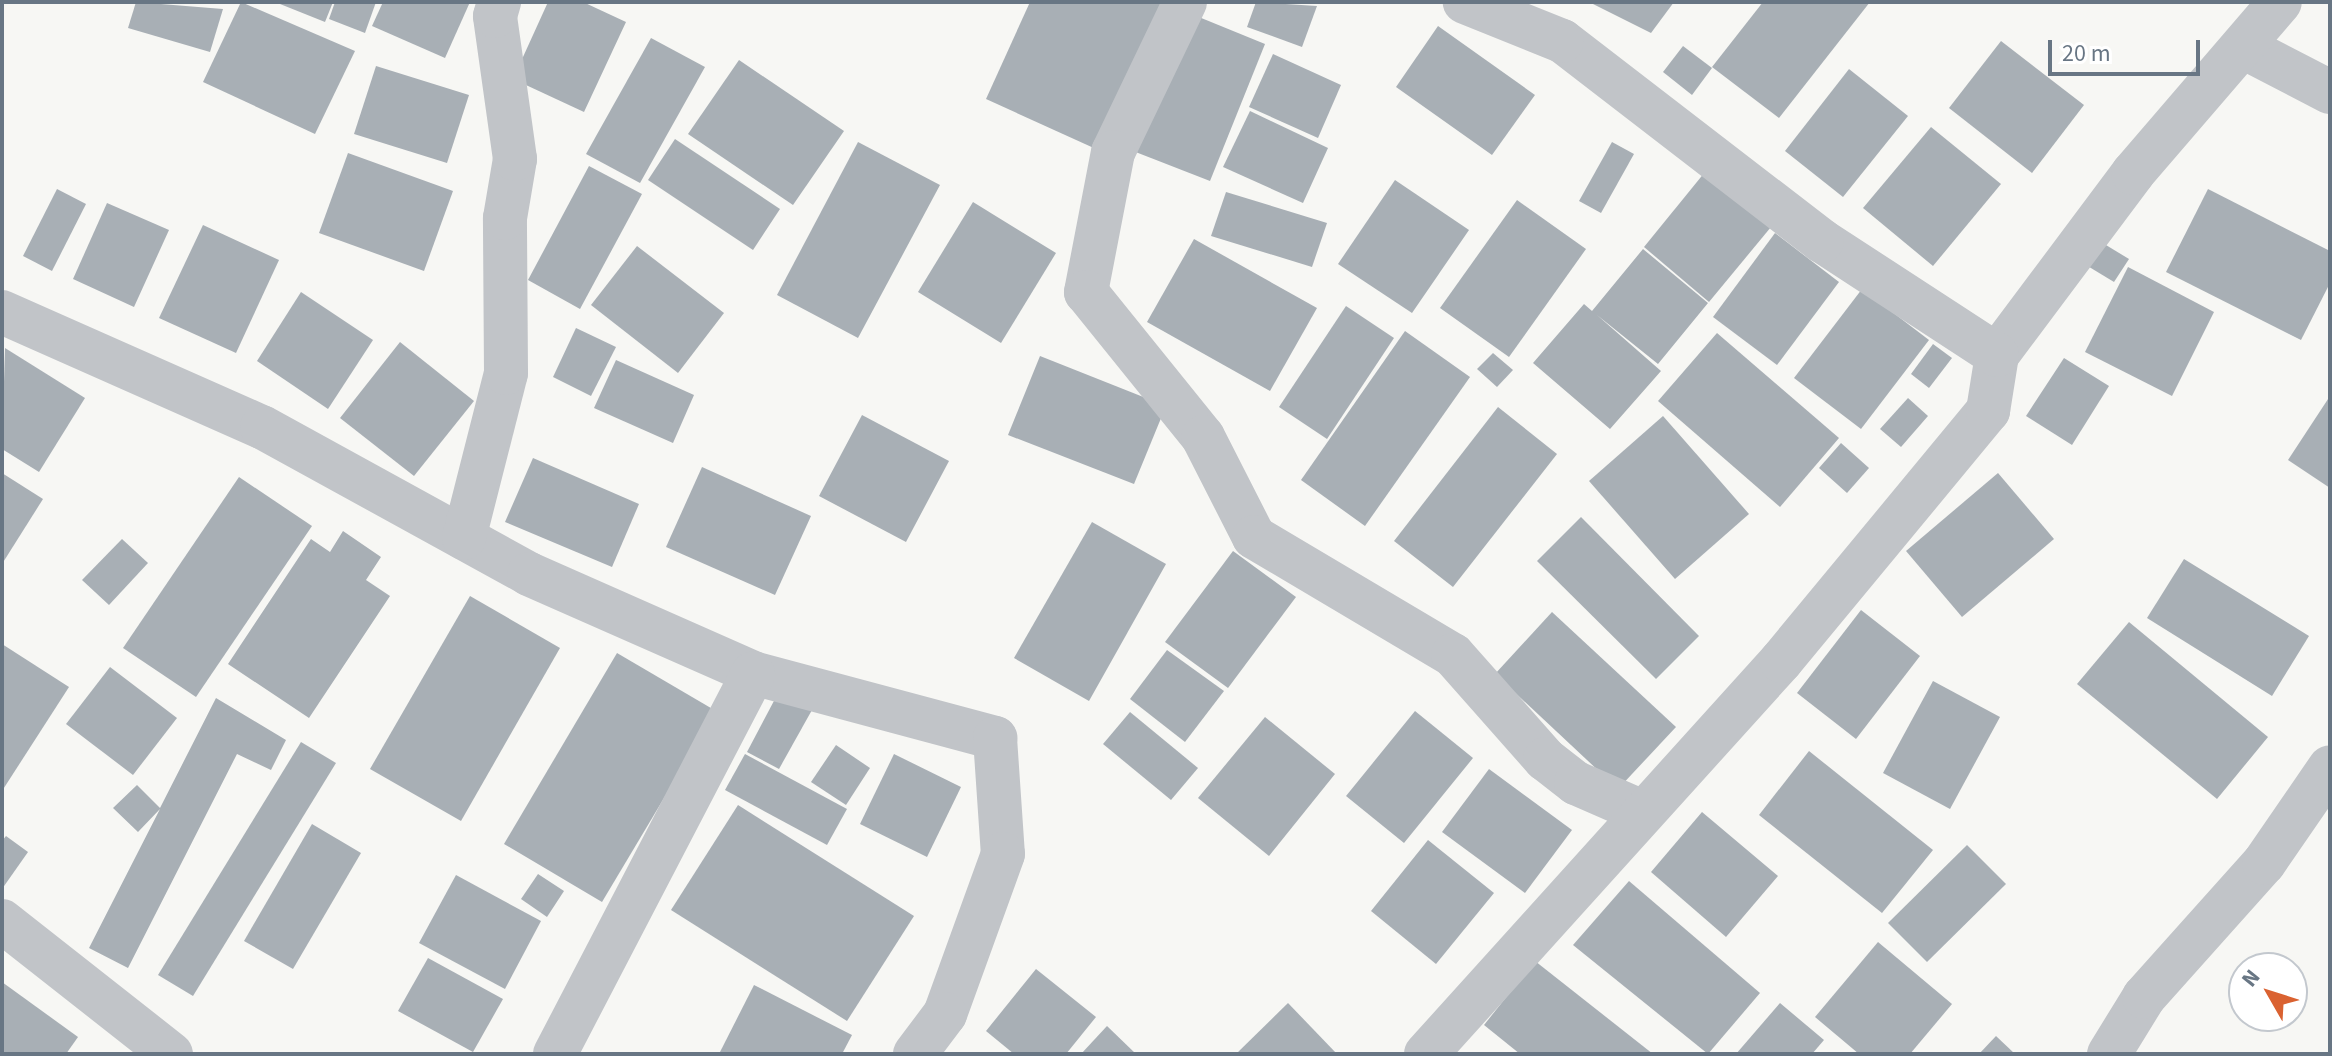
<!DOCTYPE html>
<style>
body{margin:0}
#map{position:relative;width:2332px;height:1056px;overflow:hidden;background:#f7f7f4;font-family:"Source Sans 3",sans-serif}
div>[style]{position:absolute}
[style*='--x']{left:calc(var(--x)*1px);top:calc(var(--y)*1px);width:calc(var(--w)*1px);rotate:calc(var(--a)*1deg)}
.building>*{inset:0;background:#a8afb5}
.minor>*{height:44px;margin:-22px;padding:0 22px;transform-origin:22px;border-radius:22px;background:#c1c4c8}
span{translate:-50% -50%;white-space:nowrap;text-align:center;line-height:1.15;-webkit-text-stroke:8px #fff;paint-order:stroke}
.frame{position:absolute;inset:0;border:4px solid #687684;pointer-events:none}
.north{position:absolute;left:2228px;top:952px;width:80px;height:80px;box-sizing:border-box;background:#fff;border:2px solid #c3c8ce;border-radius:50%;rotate:309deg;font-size:22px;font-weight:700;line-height:32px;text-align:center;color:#687684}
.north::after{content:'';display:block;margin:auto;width:28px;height:36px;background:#da6231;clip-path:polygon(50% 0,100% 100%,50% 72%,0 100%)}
.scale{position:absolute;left:2048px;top:40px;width:152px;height:36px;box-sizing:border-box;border:4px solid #687684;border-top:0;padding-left:10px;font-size:24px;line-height:28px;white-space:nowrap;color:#687684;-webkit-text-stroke:6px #fff;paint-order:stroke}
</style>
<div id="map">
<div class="building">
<i style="clip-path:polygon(136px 2px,223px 9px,210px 52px,128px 28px)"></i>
<i style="clip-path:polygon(241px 2px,355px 51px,315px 134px,203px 82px)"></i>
<i style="clip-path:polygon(275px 2px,333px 2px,325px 22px)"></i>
<i style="clip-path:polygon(335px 2px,376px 2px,365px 33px,329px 19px)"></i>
<i style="clip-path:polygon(383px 2px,470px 2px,445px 58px,372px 26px)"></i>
<i style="clip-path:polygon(548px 2px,583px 2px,626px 22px,584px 112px,513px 79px)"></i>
<i style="clip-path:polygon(1030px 2px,1162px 2px,1096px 149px,986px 99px)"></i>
<i style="clip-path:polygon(1256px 2px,1317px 6px,1302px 47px,1247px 27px)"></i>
<i style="clip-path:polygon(1589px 2px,1674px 2px,1651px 33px)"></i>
<i style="clip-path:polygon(1763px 2px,1870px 2px,1779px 118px,1712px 67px)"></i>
<i style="clip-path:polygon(1189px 13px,1265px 44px,1210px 181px,1133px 151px)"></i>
<i style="clip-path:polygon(1438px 26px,1535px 95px,1492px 155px,1396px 87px)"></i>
<i style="clip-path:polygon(651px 38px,705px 67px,640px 183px,586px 154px)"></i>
<i style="clip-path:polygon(2001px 41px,2084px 105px,2032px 173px,1949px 108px)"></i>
<i style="clip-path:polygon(1683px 46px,1712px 68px,1692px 95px,1663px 72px)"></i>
<i style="clip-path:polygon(1273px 54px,1341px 85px,1318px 138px,1249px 107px)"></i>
<i style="clip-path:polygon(739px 60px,844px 131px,793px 205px,688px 134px)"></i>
<i style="clip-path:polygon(376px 66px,469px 95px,447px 163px,354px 134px)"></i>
<i style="clip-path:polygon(1849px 69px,1908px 116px,1843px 197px,1785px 151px)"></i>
<i style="clip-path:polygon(1250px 111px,1328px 148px,1303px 203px,1223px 167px)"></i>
<i style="clip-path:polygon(1931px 127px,2001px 184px,1933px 266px,1863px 208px)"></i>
<i style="clip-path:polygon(675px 139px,780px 209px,753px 250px,648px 180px)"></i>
<i style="clip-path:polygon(858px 142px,940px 185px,858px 338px,777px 295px)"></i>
<i style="clip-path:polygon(1612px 142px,1634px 154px,1601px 213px,1579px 201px)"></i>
<i style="clip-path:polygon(348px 153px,453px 191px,424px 271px,319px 233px)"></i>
<i style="clip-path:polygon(589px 166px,642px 194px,580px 309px,528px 280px)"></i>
<i style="clip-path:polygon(1705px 172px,1771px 227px,1709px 302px,1644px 247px)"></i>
<i style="clip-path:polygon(1395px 180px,1469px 230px,1412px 313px,1338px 264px)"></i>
<i style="clip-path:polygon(57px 189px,86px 204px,52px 271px,23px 256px)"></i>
<i style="clip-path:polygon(2208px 189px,2330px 251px,2330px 283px,2301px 340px,2166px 272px)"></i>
<i style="clip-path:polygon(1226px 192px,1327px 223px,1312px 267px,1211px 236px)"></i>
<i style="clip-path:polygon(1517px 200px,1586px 249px,1509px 357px,1440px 308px)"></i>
<i style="clip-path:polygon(973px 202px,1056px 253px,1001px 343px,918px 292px)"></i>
<i style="clip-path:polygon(107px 203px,169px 230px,134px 307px,73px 279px)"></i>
<i style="clip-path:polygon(203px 225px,279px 260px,236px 353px,159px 318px)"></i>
<i style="clip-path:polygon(1775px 233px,1839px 282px,1777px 365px,1713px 317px)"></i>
<i style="clip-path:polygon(1194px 239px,1317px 308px,1270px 391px,1147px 322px)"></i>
<i style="clip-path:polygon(2096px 239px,2129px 259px,2114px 282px,2081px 262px)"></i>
<i style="clip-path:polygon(637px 246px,724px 313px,678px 373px,591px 305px)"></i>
<i style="clip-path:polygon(1643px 249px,1708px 303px,1658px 364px,1597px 315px,1661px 371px,1610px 429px,1533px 363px,1584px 304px,1592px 311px)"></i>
<i style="clip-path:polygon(2128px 267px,2214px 312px,2172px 396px,2085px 352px)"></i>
<i style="clip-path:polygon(1862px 289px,1929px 340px,1861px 429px,1794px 378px)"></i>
<i style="clip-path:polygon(301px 292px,373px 340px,328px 409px,257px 361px)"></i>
<i style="clip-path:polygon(1346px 306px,1394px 338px,1327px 439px,1279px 407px)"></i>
<i style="clip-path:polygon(576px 328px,616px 347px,591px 396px,553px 377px)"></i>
<i style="clip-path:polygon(1405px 331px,1470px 377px,1365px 526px,1301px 480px)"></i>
<i style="clip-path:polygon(1717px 333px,1839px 438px,1780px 507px,1658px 401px)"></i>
<i style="clip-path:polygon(400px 342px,474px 401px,414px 476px,340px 418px)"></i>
<i style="clip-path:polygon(1933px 344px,1952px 358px,1929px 388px,1911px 374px)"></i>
<i style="clip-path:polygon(5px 348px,85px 398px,39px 472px,2px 449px)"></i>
<i style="clip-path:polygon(1493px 353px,1513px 370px,1497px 387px,1477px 369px)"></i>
<i style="clip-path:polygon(1040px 356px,1166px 406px,1134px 484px,1008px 435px)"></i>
<i style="clip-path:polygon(2064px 358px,2109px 386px,2072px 445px,2026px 416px)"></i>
<i style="clip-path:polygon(616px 360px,694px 395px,673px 443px,594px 408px)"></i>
<i style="clip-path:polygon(2330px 396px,2330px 488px,2288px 460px)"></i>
<i style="clip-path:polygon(1908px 398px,1928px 416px,1901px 447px,1880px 429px)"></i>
<i style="clip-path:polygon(1498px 407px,1557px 454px,1453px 587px,1394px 541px)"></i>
<i style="clip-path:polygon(862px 415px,949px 461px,906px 542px,819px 496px)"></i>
<i style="clip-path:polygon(1663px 416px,1749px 514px,1675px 579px,1589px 481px)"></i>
<i style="clip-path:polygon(1841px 443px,1869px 468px,1847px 493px,1819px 468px)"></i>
<i style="clip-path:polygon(533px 458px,639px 504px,612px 567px,505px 522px)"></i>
<i style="clip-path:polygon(702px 467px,811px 516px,775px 595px,666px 547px)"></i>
<i style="clip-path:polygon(2px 473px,43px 499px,2px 564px)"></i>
<i style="clip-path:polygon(1998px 473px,2054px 539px,1962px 617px,1906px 551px)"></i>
<i style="clip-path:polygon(239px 477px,312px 526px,196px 697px,123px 648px)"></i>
<i style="clip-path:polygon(1581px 517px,1699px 636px,1656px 679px,1537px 561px)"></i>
<i style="clip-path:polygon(1092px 522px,1166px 564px,1089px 701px,1014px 658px)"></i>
<i style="clip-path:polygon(343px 531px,381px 557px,366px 580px,390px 596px,309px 718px,228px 664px,311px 539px,330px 552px)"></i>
<i style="clip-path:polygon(122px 539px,148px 563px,109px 605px,82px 580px)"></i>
<i style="clip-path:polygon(1233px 551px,1296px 597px,1228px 688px,1165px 642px)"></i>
<i style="clip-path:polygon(2184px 559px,2309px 636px,2272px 696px,2147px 618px)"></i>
<i style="clip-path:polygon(470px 596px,560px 648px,461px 821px,370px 769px)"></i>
<i style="clip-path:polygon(1861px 610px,1920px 656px,1856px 739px,1797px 693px)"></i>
<i style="clip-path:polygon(1552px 612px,1676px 727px,1618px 789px,1495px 674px)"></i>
<i style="clip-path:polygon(2129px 622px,2268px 737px,2217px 799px,2077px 684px)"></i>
<i style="clip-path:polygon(2px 644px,69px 687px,2px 791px)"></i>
<i style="clip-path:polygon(1167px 650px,1224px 691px,1185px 742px,1130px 699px)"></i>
<i style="clip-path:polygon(617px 653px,716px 711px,602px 902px,504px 844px)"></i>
<i style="clip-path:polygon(110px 667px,177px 718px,133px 775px,66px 724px)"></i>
<i style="clip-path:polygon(1933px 681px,2000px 717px,1950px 809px,1883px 773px)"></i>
<i style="clip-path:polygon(784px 682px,817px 701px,779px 769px,747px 752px)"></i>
<i style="clip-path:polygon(216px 698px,286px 740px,271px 770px,237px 754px,128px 968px,89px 948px,160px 809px,138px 832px,113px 808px,137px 785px,160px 808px)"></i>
<i style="clip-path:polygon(1415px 711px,1473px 758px,1404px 843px,1346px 796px)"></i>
<i style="clip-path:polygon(1130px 712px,1198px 768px,1171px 800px,1103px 744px)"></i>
<i style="clip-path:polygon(1265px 717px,1335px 774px,1269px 856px,1198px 798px)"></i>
<i style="clip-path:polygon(301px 742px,336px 763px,193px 996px,158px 975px)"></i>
<i style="clip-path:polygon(836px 745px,870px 768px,846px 805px,811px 782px)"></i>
<i style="clip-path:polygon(1809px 751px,1933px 850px,1882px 913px,1759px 815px)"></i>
<i style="clip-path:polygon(745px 754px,847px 809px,827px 845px,725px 790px)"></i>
<i style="clip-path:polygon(894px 754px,961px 787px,927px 857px,860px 824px)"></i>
<i style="clip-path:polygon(1489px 769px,1572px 830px,1525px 893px,1442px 832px)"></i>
<i style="clip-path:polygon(738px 805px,914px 916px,847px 1021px,671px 910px)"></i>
<i style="clip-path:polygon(1702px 812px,1778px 876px,1726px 937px,1651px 872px)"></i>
<i style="clip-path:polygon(312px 824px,361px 853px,293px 969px,244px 941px)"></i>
<i style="clip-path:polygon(6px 836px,28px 852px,2px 889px,2px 841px)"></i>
<i style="clip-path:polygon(1428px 840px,1494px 893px,1436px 964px,1371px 911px)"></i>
<i style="clip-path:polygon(1967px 845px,2006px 884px,1927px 962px,1888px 923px)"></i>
<i style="clip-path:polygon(538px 874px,564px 891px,547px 917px,521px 899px)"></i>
<i style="clip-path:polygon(456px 875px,541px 921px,505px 989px,419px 943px)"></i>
<i style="clip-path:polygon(1629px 881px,1760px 993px,1708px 1054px,1573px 945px)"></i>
<i style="clip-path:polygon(1878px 942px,1952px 1004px,1910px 1054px,1859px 1054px,1815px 1017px)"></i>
<i style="clip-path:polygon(428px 958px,503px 999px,473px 1052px,398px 1011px)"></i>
<i style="clip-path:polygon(1535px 961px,1653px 1054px,1520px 1054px,1484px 1025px)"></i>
<i style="clip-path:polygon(1036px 969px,1096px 1017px,1066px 1054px,1014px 1054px,986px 1031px)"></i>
<i style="clip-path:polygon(2px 982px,78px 1037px,66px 1054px,2px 1054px)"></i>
<i style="clip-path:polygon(754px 985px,852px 1035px,842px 1054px,719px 1054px)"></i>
<i style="clip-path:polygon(1288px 1003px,1337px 1054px,1236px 1054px)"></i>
<i style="clip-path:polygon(1780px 1003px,1824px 1040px,1812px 1054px,1736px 1054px)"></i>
<i style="clip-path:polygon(1107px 1026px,1136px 1054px,1081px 1054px)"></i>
<i style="clip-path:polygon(1996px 1036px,2015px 1054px,1979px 1054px)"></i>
</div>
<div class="minor">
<i style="--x:1185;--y:2;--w:166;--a:115.6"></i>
<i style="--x:1113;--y:152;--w:143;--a:100.9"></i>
<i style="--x:1086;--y:292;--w:186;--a:51.1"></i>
<i style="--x:1203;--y:437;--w:112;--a:63"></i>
<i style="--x:1254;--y:537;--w:231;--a:30.7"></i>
<i style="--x:1453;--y:655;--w:139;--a:48.5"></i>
<i style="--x:1545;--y:759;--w:39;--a:38"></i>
<i style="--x:1576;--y:783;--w:70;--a:23.6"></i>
<i style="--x:2245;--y:48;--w:96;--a:27.4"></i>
<i style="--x:2;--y:312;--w:284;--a:23.9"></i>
<i style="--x:262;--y:427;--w:305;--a:28.8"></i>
<i style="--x:529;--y:574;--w:245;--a:23.8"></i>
<i style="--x:753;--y:673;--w:251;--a:15"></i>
<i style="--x:995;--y:738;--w:116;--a:86.1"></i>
<i style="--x:1003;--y:854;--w:170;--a:109.9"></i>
<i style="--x:945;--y:1014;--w:50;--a:126.9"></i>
<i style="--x:1997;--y:355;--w:227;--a:-53.2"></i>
<i style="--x:2133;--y:173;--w:225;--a:-49.3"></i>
<i style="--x:464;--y:538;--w:170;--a:-75.7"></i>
<i style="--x:506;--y:373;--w:155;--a:-90.4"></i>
<i style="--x:505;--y:218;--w:60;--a:-80.4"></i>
<i style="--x:515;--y:159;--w:144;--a:-98"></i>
<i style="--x:495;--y:16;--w:15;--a:-74"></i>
<i style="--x:2;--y:921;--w:215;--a:38.2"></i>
<i style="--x:555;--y:1054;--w:429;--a:-62.5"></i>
<i style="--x:1426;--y:1054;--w:530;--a:-47.91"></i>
<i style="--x:1781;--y:661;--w:325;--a:-50.4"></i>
<i style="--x:1988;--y:411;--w:57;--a:-80.9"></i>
<i style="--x:1997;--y:355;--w:209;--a:-146.9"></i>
<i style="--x:1822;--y:241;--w:328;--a:-142.4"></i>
<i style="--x:1562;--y:41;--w:105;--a:-158.1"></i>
<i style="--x:2109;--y:1054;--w:67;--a:-58.4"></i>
<i style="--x:2144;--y:997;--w:180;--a:-48.2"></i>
<i style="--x:2264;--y:863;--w:116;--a:-55.5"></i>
</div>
<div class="frame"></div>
<div class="north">N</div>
<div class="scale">20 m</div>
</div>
